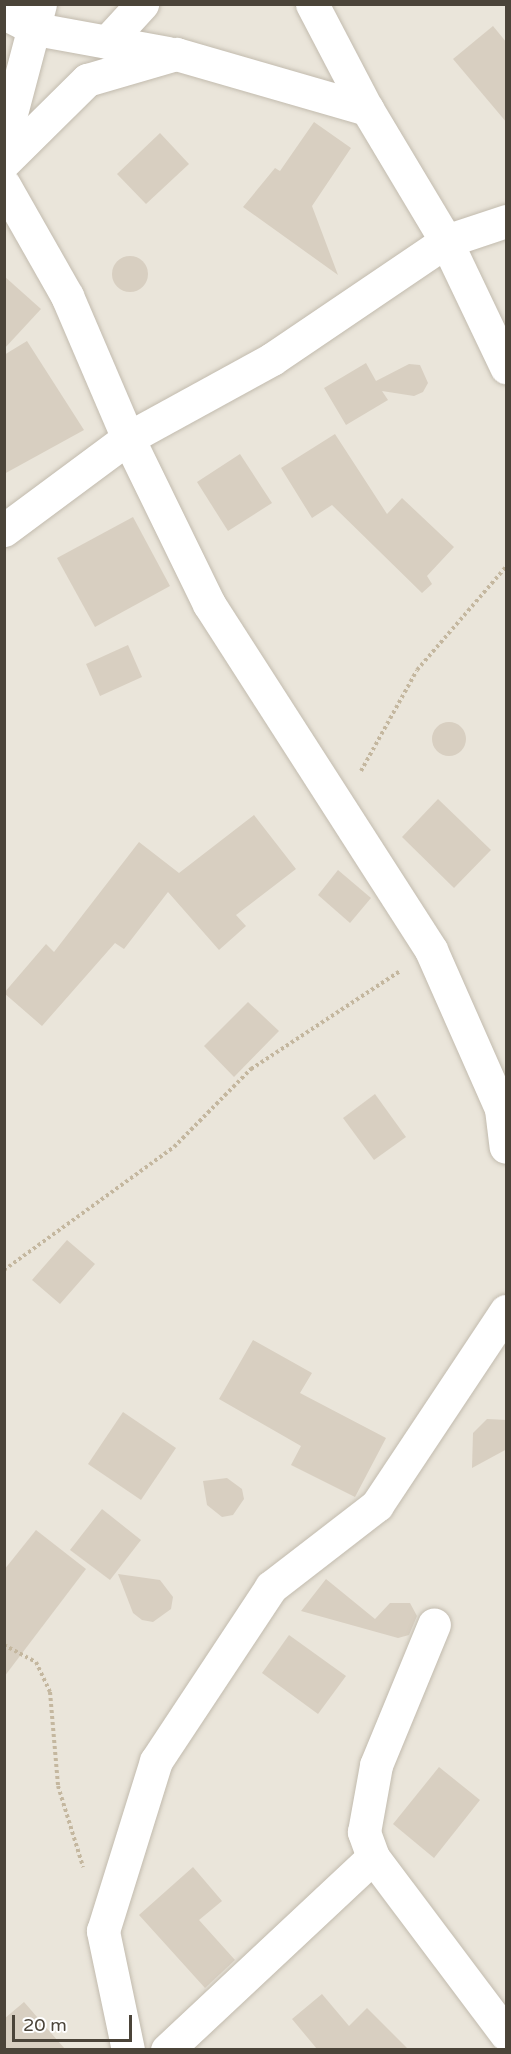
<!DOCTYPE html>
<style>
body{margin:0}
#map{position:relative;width:511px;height:2054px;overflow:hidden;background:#f6f3ec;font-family:"Varela Round",sans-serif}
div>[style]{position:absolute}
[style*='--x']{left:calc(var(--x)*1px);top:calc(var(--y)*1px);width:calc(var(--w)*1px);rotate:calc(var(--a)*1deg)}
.residential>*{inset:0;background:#eae5da}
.building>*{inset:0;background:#d8cfc1}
.round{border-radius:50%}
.path>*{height:4px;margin-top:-2px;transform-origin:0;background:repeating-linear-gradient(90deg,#c4b79f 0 3px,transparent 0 6px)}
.roads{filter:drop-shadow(0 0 2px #c2bbae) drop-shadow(0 0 2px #c2bbae)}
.minor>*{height:33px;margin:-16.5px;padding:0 16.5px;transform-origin:16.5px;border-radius:16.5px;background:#fff}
span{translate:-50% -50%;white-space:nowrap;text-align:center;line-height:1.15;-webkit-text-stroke:4.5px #fff;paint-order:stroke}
.frame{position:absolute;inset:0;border:6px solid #4b4439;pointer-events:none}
.scale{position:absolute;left:12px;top:2015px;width:120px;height:27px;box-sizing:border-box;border:3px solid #4b4439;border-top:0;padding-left:8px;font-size:18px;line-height:21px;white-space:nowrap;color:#4b4439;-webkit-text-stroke:4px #fff;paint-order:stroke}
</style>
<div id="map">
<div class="residential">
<i style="clip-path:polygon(5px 5px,506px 5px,506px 2049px,5px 2049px)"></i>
</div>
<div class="building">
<i style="clip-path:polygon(493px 26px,507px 43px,507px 123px,453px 59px)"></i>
<i style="clip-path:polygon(314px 122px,351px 148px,312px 206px,338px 275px,243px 207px,275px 168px,280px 171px)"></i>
<i style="clip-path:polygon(160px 133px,189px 164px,146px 204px,117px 174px)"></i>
<i class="round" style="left:112px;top:256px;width:36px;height:36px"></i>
<i style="clip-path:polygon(4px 276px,41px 309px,4px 349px)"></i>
<i style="clip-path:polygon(27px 341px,84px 430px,4px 474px,4px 355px)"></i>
<i style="clip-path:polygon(366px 363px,376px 381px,409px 364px,420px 365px,428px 383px,423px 392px,414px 396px,382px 391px,388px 400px,346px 425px,324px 388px)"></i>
<i style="clip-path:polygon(335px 434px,387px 514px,402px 498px,454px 547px,427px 576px,432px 584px,422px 593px,332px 505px,312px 518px,281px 468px)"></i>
<i style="clip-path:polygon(240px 454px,272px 503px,228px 531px,197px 482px)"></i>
<i style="clip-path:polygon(133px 517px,170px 586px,95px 627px,57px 558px)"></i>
<i style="clip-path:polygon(128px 645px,142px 677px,100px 696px,86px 664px)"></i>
<i class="round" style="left:432px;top:722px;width:34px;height:34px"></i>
<i style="clip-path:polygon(438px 799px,491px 850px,454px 888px,402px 837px)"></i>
<i style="clip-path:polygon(254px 815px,296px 869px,236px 915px,246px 926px,219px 950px,168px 892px,124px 949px,115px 943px,42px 1026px,4px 993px,46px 944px,54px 952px,139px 842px,179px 873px)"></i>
<i style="clip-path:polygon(338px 870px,371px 898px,350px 923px,318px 895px)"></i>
<i style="clip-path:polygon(248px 1002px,279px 1031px,234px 1077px,204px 1046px)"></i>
<i style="clip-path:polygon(375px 1094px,406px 1137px,374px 1160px,343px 1118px)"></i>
<i style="clip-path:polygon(67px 1240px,95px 1264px,60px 1304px,32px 1280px)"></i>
<i style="clip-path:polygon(253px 1340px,312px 1373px,300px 1393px,386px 1438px,355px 1497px,291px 1465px,301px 1446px,219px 1399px)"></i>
<i style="clip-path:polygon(123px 1412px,176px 1448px,141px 1500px,88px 1464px)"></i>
<i style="clip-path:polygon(487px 1419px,507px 1420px,507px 1449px,472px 1468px,473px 1433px)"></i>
<i style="clip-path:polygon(227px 1478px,242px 1489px,244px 1499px,233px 1515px,222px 1517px,207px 1505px,203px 1481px)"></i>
<i style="clip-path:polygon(102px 1509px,141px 1540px,110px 1580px,70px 1550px)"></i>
<i style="clip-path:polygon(36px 1530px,86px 1569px,4px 1677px,4px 1570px)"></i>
<i style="clip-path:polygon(118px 1574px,160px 1580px,173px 1597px,171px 1609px,153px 1622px,142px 1620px,133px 1613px)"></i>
<i style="clip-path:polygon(326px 1579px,375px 1619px,390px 1603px,410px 1603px,417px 1616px,409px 1635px,398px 1638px,301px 1611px)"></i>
<i style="clip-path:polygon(289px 1635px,346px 1676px,318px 1714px,262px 1673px)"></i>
<i style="clip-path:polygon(439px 1767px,480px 1800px,434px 1858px,393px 1824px)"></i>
<i style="clip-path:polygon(193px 1867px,222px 1901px,199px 1920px,235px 1960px,205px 1988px,139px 1915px)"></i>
<i style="clip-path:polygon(322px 1994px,349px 2026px,367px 2008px,408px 2049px,317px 2049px,292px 2019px)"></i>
<i style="clip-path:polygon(24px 2002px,65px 2049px,4px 2049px,4px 2019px)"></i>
</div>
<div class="path">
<i style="--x:361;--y:771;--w:115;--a:-61"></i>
<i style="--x:417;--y:670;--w:136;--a:-49.2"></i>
<i style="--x:4;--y:1270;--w:210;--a:-35.9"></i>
<i style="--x:174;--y:1147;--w:110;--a:-45.4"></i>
<i style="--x:251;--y:1069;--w:178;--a:-33.3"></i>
<i style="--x:4;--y:1645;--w:36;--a:28"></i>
<i style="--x:36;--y:1662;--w:33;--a:65"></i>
<i style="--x:50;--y:1692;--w:94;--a:85.1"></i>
<i style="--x:58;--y:1786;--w:85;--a:72.8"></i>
</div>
<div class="roads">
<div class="minor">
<i style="--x:312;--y:4;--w:119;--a:62.4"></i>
<i style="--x:367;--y:109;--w:154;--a:59.1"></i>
<i style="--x:446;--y:241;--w:140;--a:64.5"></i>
<i style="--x:4;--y:13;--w:36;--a:27"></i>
<i style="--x:36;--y:29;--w:134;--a:10.3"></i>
<i style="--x:107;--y:42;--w:52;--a:-47.4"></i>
<i style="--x:4;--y:140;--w:141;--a:-75.2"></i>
<i style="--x:4;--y:162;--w:117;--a:-44.7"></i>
<i style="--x:87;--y:80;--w:93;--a:-16.3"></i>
<i style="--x:176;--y:54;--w:199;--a:16.1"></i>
<i style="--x:4;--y:185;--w:128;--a:60.4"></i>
<i style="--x:67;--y:296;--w:155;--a:66.8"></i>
<i style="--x:128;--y:438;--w:185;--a:64"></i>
<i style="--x:209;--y:604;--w:411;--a:57.3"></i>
<i style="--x:431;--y:950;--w:174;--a:66.2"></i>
<i style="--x:501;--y:1109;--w:38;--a:83"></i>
<i style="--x:4;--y:530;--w:154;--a:-36.6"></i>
<i style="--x:128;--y:438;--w:164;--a:-28.7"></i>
<i style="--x:272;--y:359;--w:210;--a:-34.1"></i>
<i style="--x:446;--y:241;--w:63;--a:-18.4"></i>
<i style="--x:373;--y:1857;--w:221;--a:53.1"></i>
<i style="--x:128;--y:2050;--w:122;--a:-101.9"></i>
<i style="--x:103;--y:1931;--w:178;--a:-72.7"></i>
<i style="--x:156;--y:1761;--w:209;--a:-56.5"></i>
<i style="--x:271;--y:1587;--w:134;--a:-37.7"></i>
<i style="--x:377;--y:1505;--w:233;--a:-56.4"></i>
<i style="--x:167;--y:2050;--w:282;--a:-43.1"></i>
<i style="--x:373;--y:1857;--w:27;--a:-110"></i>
<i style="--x:364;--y:1832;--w:68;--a:-79.8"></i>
<i style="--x:376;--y:1765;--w:152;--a:-67.6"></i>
</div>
</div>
<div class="frame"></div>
<div class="scale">20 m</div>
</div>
